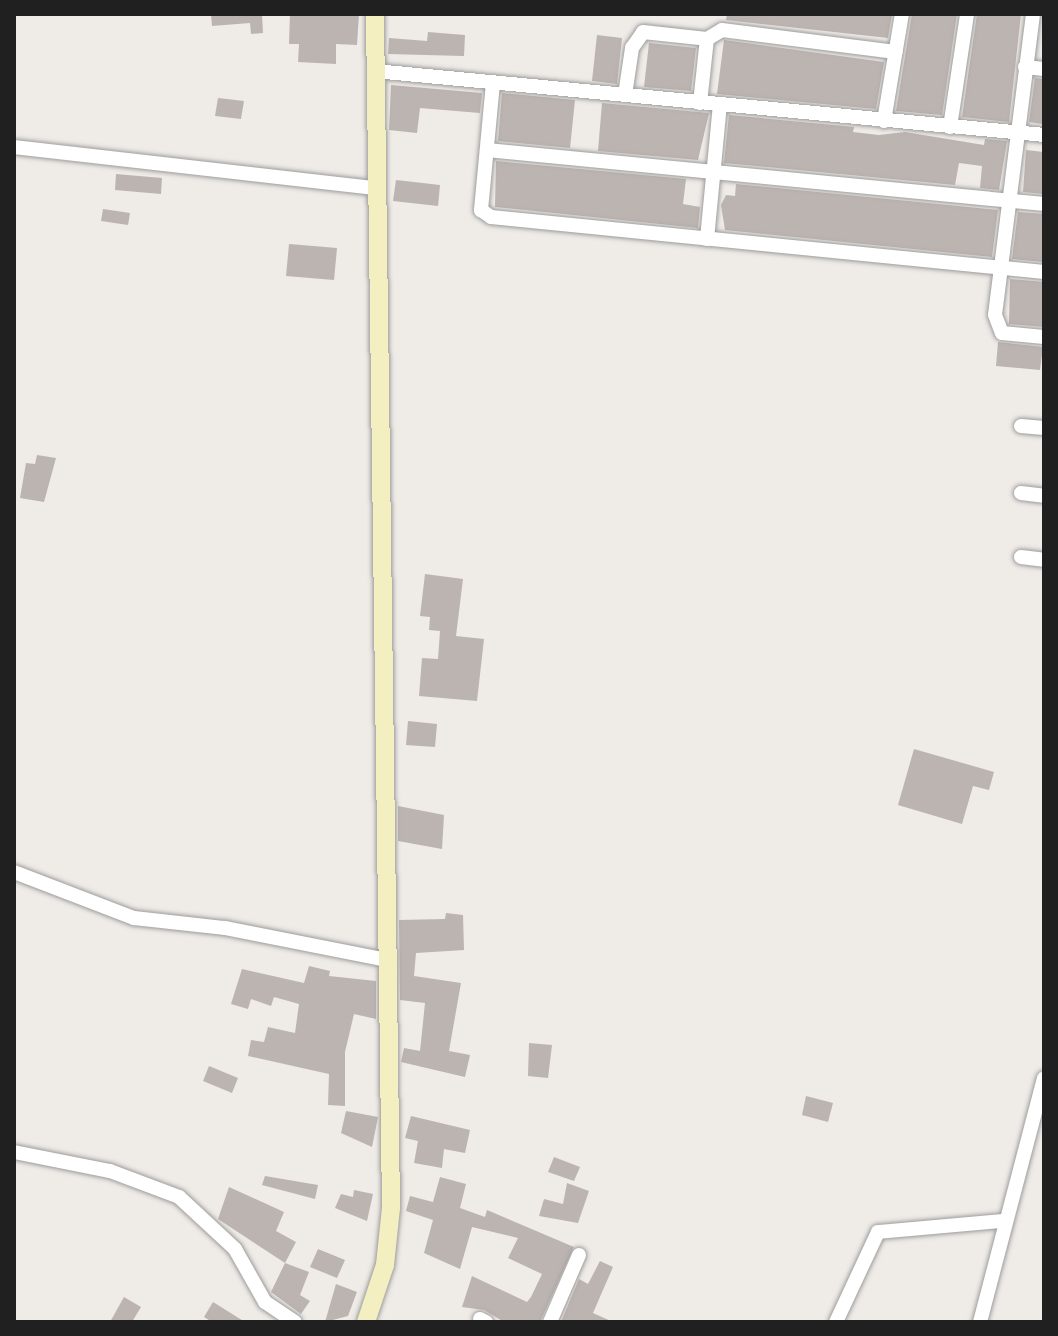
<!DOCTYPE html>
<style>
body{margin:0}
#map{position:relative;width:1058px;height:1336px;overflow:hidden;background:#efebe7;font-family:Karla,sans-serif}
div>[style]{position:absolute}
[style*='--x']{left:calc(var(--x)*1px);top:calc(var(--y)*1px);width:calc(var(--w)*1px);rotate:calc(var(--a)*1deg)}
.building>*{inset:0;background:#bcb4b0}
.roads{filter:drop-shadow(0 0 2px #9d9d9d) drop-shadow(0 0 2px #9d9d9d)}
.minor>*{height:14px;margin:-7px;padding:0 7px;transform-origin:7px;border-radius:7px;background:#fff}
.secondary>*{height:18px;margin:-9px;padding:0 9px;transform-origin:9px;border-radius:9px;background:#f4efc0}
span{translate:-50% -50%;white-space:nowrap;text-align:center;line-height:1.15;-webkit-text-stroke:7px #fff;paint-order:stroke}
.frame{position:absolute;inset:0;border:16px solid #202020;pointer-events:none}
</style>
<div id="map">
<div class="building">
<i style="clip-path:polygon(211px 14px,262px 14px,263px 33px,251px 34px,250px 23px,212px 26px)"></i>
<i style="clip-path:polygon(290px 14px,359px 14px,357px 45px,336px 44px,336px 64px,298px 62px,299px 44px,289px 44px)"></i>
<i style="clip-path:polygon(727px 14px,892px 14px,888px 38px,726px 20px)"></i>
<i style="clip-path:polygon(912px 14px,957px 14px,942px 115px,896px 111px)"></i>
<i style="clip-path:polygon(977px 14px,1021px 14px,1009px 122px,962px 117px)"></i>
<i style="clip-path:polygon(428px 32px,465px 35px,464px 56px,388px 54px,389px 38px,427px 41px)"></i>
<i style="clip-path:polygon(597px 35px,622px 38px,617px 84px,592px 81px)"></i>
<i style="clip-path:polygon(724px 40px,884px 62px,876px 109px,717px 94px)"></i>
<i style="clip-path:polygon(649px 43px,696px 48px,691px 91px,644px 87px)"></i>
<i style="clip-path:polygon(1035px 78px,1044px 79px,1042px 124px,1029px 122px)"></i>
<i style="clip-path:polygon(391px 85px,482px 93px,480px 113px,420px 108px,417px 133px,389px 130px)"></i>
<i style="clip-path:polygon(502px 93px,575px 100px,570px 148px,498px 141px)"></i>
<i style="clip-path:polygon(218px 98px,244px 101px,241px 119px,215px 116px)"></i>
<i style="clip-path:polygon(602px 103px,709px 113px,698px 160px,598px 151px)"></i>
<i style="clip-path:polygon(729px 115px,854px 127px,853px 132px,879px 135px,905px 132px,984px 145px,985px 139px,1007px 141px,999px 190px,980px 188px,982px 166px,959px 163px,955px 185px,724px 163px)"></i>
<i style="clip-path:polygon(1026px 150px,1044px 152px,1044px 194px,1023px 192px)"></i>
<i style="clip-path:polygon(496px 161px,686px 179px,683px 204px,700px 207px,698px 228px,495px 207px)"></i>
<i style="clip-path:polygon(116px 174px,162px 178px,161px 194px,115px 190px)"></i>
<i style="clip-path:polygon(396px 180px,440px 185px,438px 206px,393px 201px)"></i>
<i style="clip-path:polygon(736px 184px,998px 210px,992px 257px,725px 230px,721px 205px,726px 195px,735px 196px)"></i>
<i style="clip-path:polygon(103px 209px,130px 213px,128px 225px,101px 221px)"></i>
<i style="clip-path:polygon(1018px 212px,1044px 214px,1044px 262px,1012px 259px)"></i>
<i style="clip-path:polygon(289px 244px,337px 248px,334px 280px,286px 276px)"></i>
<i style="clip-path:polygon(1010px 279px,1044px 282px,1044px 327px,1009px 324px)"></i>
<i style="clip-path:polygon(998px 342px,1043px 347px,1040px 370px,996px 366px)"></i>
<i style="clip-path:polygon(37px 455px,56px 458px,44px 502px,20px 498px,26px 463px,35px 464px)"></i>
<i style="clip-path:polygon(425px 574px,463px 579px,456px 636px,484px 639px,477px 701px,419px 696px,422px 658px,438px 659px,440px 631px,429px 630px,430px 617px,420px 616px)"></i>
<i style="clip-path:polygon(408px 721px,437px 724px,435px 747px,406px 745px)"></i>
<i style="clip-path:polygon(914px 749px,994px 772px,989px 790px,973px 786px,962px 824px,898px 805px)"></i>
<i style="clip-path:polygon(398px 806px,444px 815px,442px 849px,398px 841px)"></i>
<i style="clip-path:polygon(446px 913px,463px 915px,464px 950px,416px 953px,414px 976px,461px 983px,449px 1051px,470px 1055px,465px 1077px,401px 1062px,404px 1048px,420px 1051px,425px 1003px,400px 1000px,399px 920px,445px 919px)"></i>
<i style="clip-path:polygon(309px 966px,330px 971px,329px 976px,376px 981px,376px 1019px,354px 1014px,345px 1052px,345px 1106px,328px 1105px,329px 1074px,248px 1056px,251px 1040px,264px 1042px,268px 1027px,295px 1033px,299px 1004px,274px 997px,271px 1006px,251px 999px,248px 1009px,231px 1004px,242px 969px,304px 983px)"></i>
<i style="clip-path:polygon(529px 1043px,552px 1045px,548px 1078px,528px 1076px)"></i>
<i style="clip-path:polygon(209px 1066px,238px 1078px,232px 1093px,203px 1081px)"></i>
<i style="clip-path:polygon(806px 1096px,833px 1103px,828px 1122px,802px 1115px)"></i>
<i style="clip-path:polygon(346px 1111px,378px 1117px,372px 1147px,341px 1133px)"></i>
<i style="clip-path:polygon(411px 1116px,470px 1130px,465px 1153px,444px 1149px,442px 1168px,414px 1163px,418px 1141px,405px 1138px)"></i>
<i style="clip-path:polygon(554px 1157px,580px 1167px,574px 1181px,548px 1172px)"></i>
<i style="clip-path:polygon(265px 1176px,318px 1185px,315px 1199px,262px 1185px)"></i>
<i style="clip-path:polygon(440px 1177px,466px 1184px,460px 1208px,485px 1217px,487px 1210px,574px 1247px,540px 1322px,504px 1322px,484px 1310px,462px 1307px,472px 1276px,527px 1302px,531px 1297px,542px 1274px,508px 1258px,518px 1238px,472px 1227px,460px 1269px,424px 1253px,433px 1220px,406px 1211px,410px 1196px,433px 1202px)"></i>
<i style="clip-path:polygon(567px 1183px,589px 1191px,578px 1223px,539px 1216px,544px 1199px,563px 1204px)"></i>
<i style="clip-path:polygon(229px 1187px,284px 1212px,276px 1231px,296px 1242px,285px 1263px,218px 1219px)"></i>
<i style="clip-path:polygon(354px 1190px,373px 1194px,367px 1221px,335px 1208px,341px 1194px,353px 1197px)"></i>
<i style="clip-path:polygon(318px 1249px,345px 1260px,337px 1278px,310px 1267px)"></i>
<i style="clip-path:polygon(600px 1261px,613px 1267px,593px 1313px,613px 1322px,561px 1322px,579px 1279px,588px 1284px)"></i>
<i style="clip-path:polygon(285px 1263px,309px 1272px,300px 1295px,310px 1301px,301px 1314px,271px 1292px)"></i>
<i style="clip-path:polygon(336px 1284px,357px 1292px,348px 1316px,325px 1322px)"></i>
<i style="clip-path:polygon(124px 1297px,141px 1307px,132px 1322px,110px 1322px)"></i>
<i style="clip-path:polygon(213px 1302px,245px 1322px,212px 1322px,204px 1317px)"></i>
</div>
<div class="roads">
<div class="minor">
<i style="--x:1033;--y:14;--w:303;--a:97.2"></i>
<i style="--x:995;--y:315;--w:19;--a:69"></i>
<i style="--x:1002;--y:333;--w:42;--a:5.4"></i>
<i style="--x:1025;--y:67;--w:19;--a:6"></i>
<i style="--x:375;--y:71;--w:672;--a:5.46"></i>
<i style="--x:493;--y:83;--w:128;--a:95.4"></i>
<i style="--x:481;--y:210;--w:12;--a:35"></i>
<i style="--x:491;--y:217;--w:556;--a:5.68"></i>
<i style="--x:625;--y:95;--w:48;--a:-81.5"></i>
<i style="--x:632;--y:48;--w:19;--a:-55"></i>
<i style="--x:643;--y:32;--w:64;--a:6.2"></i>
<i style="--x:700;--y:103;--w:64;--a:-83.8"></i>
<i style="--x:707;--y:39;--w:17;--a:-31"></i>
<i style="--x:722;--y:30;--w:175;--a:7.2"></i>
<i style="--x:884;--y:121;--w:109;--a:-80.5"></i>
<i style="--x:950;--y:127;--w:114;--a:-81.4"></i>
<i style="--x:14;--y:147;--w:363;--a:6.5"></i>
<i style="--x:487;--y:150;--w:560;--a:5.54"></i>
<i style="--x:707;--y:239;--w:135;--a:-84.5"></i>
<i style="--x:1021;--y:426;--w:23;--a:5"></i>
<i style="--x:1021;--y:493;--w:23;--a:7"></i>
<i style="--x:1021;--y:557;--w:23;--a:7"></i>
<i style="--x:14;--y:872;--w:129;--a:21"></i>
<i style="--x:134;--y:918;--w:92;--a:6.3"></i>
<i style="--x:225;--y:928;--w:164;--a:11.2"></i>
<i style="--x:14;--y:1152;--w:98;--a:11.2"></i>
<i style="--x:110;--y:1171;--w:74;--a:20.6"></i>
<i style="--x:179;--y:1197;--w:76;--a:42.9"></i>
<i style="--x:235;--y:1249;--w:61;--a:60.5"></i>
<i style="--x:265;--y:1302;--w:36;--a:34"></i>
<i style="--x:480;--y:1319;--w:7;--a:27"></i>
<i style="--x:550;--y:1322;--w:73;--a:-66.6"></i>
<i style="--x:836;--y:1322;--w:99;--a:-65"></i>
<i style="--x:878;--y:1232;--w:124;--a:-5.1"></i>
<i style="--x:980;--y:1322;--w:252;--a:-75.3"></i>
</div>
<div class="secondary">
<i style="--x:366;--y:1322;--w:60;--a:-71.6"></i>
<i style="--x:385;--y:1265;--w:57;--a:-84"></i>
<i style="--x:391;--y:1208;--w:1194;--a:-90.77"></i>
</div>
</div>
<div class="frame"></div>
</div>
